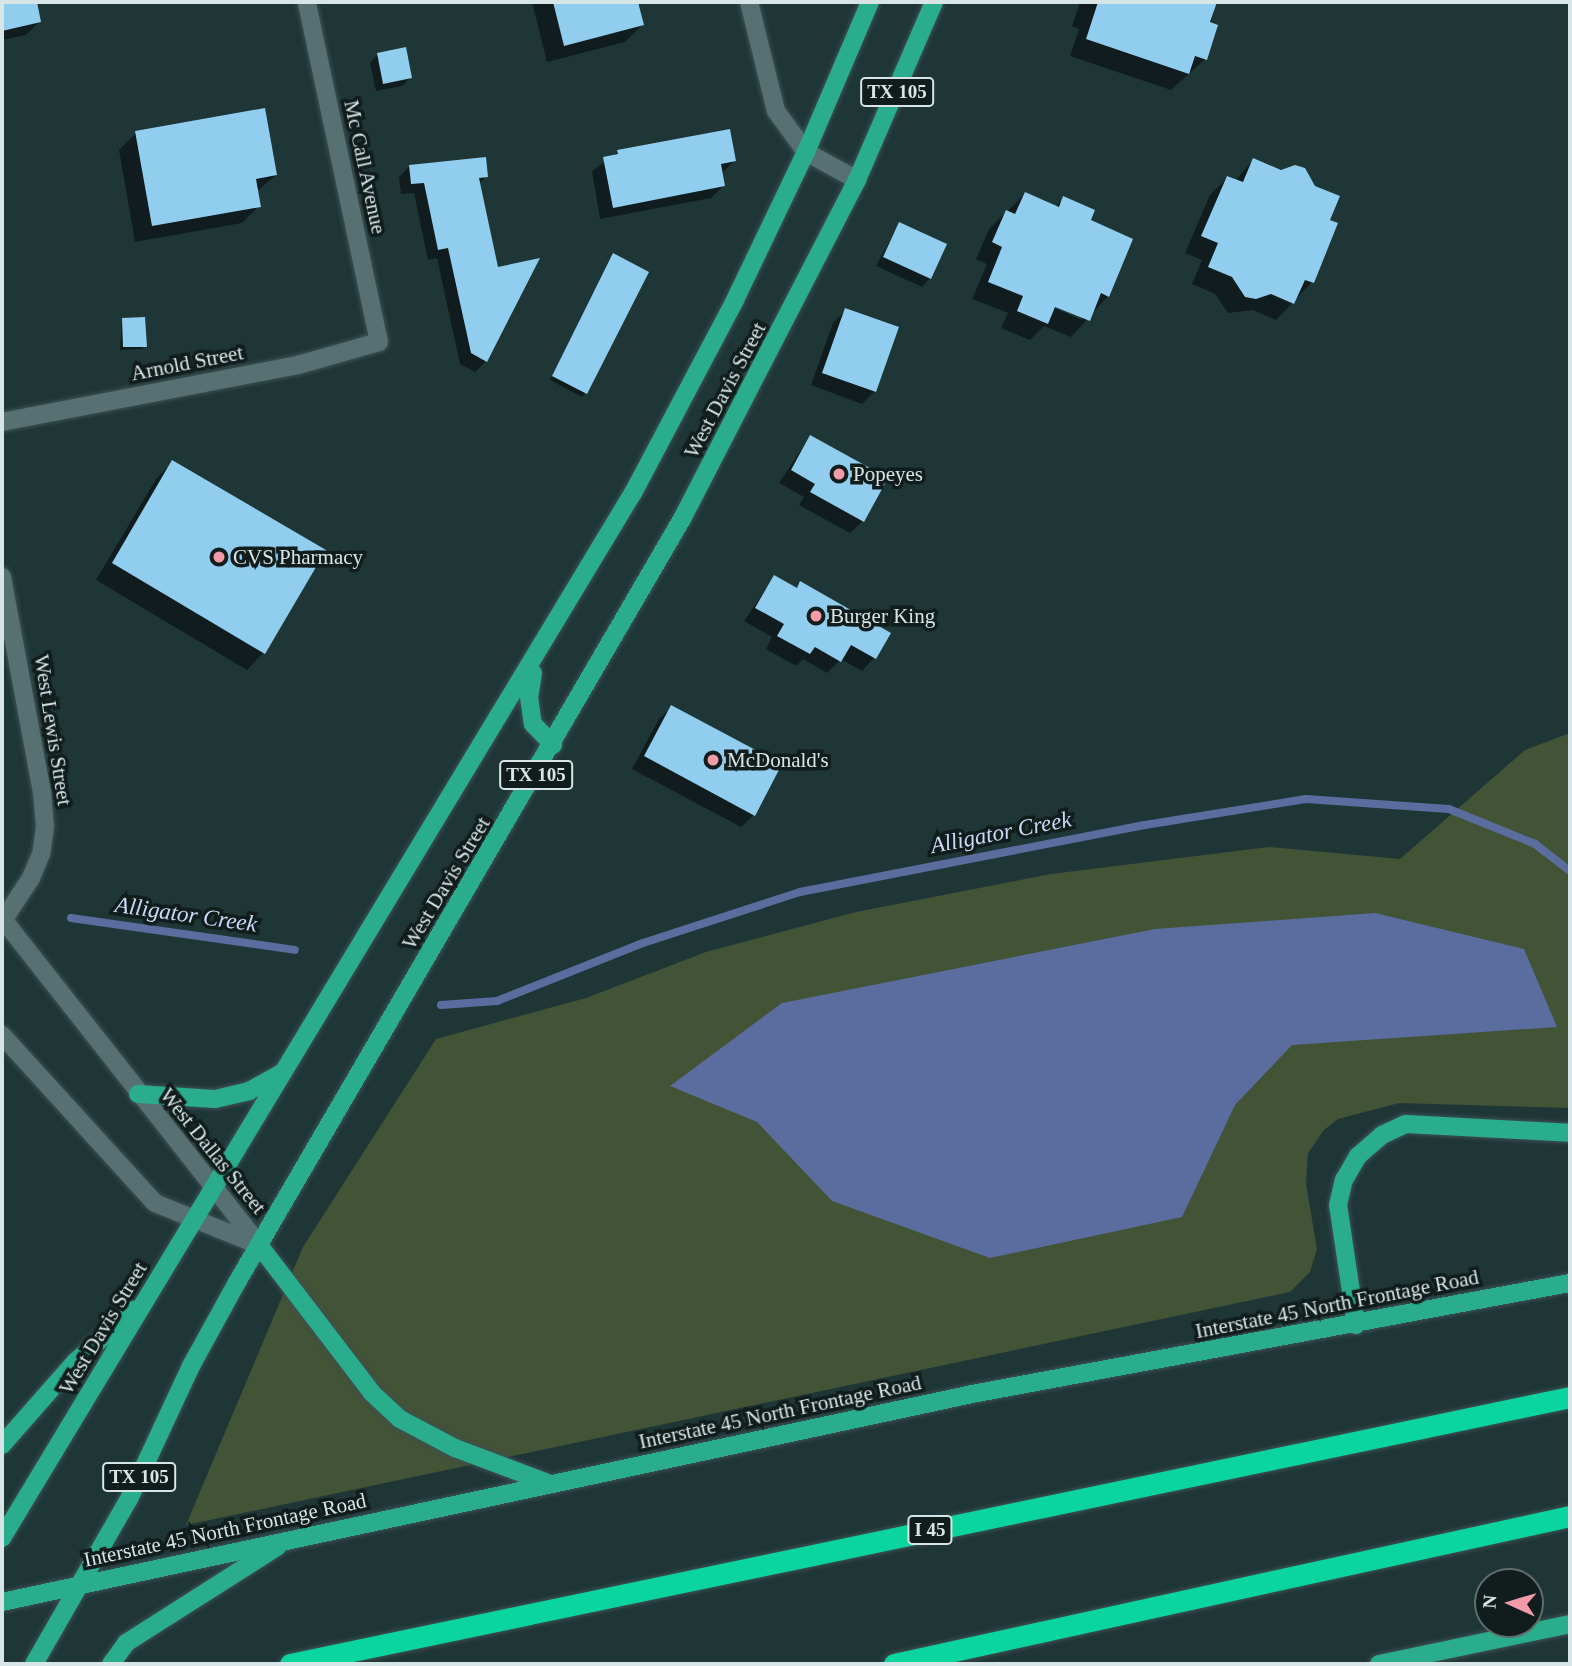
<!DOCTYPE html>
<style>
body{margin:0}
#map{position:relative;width:1572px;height:1666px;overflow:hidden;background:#1f3637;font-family:"Times New Roman",serif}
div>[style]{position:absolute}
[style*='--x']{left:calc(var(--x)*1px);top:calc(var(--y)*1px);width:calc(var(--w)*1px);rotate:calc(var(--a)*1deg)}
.green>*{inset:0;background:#435336}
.water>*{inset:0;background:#5a6d9e}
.shadow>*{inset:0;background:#0007}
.stream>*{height:8px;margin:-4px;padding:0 4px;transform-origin:4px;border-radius:4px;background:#5a6d9e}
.building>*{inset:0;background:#90cdef}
.roads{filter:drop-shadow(0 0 2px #3d5153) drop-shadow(0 0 2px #3d5153)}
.minor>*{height:18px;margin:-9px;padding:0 9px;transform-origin:9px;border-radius:9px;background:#577071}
.major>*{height:18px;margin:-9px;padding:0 9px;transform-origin:9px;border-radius:9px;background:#29ad8d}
.highway>*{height:21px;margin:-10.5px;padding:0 10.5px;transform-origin:10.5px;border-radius:10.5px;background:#0ad59f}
.dots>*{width:19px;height:19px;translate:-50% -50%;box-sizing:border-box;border:4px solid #111c1c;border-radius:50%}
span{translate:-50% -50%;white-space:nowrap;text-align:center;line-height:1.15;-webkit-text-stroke:7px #111c1c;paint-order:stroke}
.shield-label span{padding:2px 5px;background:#111c1c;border:2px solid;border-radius:5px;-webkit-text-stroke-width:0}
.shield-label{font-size:19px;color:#d8e5e6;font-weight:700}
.street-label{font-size:21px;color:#d8e5e6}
.poi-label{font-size:21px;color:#d8e5e6}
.left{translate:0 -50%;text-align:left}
.water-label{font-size:23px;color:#ccd9f7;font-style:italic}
.frame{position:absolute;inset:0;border:4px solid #d8e5e6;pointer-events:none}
.north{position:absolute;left:1474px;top:1568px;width:70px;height:70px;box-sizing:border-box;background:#111c1c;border:2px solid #616c6d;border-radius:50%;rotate:274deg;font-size:19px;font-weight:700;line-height:28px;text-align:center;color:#d8e5e6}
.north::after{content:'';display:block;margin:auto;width:24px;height:32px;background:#f39aa9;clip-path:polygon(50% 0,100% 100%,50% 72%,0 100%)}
</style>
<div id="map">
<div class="green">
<i style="clip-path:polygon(1570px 733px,1570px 1108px,1399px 1103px,1338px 1119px,1324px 1130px,1308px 1153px,1306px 1184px,1317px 1249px,1310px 1272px,1290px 1292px,186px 1525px,303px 1247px,436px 1039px,586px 998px,706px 952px,856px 912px,1051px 874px,1269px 847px,1400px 859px,1525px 750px)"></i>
</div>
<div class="water">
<i style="clip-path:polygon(1375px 913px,1524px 949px,1557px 1027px,1292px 1045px,1235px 1105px,1182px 1217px,990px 1258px,832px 1201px,757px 1122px,670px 1086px,782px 1003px,1155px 929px)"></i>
</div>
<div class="shadow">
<i style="clip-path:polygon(2px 2px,35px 2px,39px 22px,26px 35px,2px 40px)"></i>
<i style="clip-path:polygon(532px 2px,636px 2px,642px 25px,625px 42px,547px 62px)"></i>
<i style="clip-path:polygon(1080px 2px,1215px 2px,1205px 59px,1171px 90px,1070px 56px,1079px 29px,1072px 26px)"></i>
<i style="clip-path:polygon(378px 54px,410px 78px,402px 86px,376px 91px,370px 63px)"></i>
<i style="clip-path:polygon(136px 133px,276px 175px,256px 192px,259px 206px,242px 223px,135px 242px,119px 150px)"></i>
<i style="clip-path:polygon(618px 152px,734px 161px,721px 174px,724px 185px,711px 198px,600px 219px,592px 171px)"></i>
<i style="clip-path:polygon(1253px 160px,1328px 221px,1312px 282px,1276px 320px,1253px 310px,1228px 313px,1215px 294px,1192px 284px,1202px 260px,1185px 253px,1210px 195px,1227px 178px,1235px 181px)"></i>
<i style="clip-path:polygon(410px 166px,486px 176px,479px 184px,497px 269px,486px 361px,475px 372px,460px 364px,437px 258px,428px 260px,414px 193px,401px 194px,399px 177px)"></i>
<i style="clip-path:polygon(evenodd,1025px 194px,1055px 207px,1064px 198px,1088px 221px,1108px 296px,1071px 337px,1044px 326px,1030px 340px,1001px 328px,1008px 313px,972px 299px,987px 264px,976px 259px,989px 229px,1025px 194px,1048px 302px,1082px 316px,1082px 320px,1047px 305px,1048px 302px)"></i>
<i style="clip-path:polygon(899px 224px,930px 278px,922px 287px,876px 266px)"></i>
<i style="clip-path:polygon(610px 259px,585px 393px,582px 397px,550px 380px)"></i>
<i style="clip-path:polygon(846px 310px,875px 391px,862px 404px,811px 385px,833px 323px)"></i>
<i style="clip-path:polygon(122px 319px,145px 346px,141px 349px,120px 350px)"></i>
<i style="clip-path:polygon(810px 437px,863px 521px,850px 533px,799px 505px,804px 497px,779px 483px)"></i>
<i style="clip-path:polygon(173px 462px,263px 653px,247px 670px,96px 580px,156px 479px)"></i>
<i style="clip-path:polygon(774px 577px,795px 589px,801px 584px,888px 633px,874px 658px,862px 671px,841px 659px,827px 673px,803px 659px,796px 666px,766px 649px,772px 637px,744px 621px)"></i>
<i style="clip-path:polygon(672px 707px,754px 815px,741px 827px,632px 769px,659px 719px)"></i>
</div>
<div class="stream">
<i style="--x:71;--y:918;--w:226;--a:8.1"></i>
<i style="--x:441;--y:1005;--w:56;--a:-4.1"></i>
<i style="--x:497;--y:1001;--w:157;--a:-21.7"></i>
<i style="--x:643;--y:943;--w:165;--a:-18"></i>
<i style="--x:800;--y:892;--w:351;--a:-11"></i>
<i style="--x:1145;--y:825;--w:163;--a:-9.2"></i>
<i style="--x:1306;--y:799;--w:143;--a:4"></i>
<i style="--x:1449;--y:809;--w:93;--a:22.1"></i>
<i style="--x:1535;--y:844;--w:44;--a:37.6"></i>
</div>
<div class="building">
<i style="clip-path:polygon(2px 2px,37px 2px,41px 22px,2px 31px)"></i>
<i style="clip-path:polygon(553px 2px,638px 2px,644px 25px,564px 46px)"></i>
<i style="clip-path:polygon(1098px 2px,1217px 2px,1210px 22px,1218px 25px,1207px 60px,1195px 56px,1189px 74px,1086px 39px)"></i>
<i style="clip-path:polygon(406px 47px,412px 78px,383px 84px,377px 53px)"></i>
<i style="clip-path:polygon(265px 108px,277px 175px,256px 179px,261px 207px,152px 226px,135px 131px)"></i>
<i style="clip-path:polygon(730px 129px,736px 161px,721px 164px,725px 186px,613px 208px,603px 157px,618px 154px,617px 150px)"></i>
<i style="clip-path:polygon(486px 157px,488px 177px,479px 178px,498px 267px,540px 258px,487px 362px,471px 353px,448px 248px,438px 250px,424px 183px,411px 184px,409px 165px)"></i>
<i style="clip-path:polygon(1253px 158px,1281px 170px,1295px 165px,1305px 168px,1315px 186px,1340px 196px,1330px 220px,1338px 223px,1314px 283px,1305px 280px,1294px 304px,1271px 294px,1256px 299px,1245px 297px,1232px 277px,1208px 267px,1218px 243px,1201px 236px,1227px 176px,1243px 182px)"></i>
<i style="clip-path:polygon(1025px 192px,1059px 207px,1063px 196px,1095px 210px,1091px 220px,1133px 239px,1109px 297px,1101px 293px,1090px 321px,1055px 307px,1048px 324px,1017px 311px,1023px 296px,988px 282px,1002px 247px,992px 242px,1006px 210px,1015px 214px)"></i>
<i style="clip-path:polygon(899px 222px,947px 244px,931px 279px,883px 257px)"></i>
<i style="clip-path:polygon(613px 253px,649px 272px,587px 394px,552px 376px)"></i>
<i style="clip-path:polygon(845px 308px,899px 327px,876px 392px,822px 373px)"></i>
<i style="clip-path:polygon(145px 317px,147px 347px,123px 347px,122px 318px)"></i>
<i style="clip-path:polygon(810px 435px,888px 478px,864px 522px,810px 492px,815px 484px,791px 470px)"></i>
<i style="clip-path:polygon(172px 460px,326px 550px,265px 654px,112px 563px)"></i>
<i style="clip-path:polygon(774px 575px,797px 588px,800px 581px,891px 633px,876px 659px,851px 645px,841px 662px,815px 647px,810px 654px,777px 636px,784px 624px,755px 608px)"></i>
<i style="clip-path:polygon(671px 705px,782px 764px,755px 816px,644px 756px)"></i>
</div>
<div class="roads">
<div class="minor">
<i style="--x:749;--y:2;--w:112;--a:76.1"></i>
<i style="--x:776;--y:111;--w:51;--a:53.8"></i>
<i style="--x:806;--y:152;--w:58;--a:28.8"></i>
<i style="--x:2;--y:422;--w:301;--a:-10.9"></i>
<i style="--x:298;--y:365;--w:84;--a:-15.9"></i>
<i style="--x:379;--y:342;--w:348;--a:-102"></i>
<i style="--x:2;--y:577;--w:219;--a:79.5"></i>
<i style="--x:42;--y:792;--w:35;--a:85"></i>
<i style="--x:45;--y:827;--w:27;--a:98"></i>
<i style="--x:41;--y:854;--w:26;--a:113"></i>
<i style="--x:31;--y:878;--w:53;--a:123.4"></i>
<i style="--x:2;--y:918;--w:416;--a:51.8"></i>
<i style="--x:2;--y:1035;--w:227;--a:47.7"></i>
<i style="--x:155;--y:1203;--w:109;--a:22.1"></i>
</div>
<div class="major">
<i style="--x:533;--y:673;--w:24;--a:99"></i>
<i style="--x:529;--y:697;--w:27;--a:82"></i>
<i style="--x:533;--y:724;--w:29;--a:46"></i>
<i style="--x:138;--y:1094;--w:77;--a:3.7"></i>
<i style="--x:215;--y:1099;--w:35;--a:-13"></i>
<i style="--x:249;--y:1091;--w:38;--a:-29"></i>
<i style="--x:259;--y:1245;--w:186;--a:52.6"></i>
<i style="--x:372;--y:1393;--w:38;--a:43"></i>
<i style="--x:400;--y:1419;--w:62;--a:27.8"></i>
<i style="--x:455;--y:1448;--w:99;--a:20.6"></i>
<i style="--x:1356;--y:1325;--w:121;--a:-98.5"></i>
<i style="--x:1338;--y:1205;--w:26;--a:-77"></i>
<i style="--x:1344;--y:1180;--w:28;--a:-60"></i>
<i style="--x:1358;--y:1156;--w:32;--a:-41"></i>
<i style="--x:1382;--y:1135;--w:26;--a:-25"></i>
<i style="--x:1406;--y:1124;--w:164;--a:3.1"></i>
<i style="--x:2;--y:1445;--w:111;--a:-48.7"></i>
<i style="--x:75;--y:1362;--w:79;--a:-41.4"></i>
<i style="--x:2;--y:1538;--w:1221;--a:-58.88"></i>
<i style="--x:633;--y:493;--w:218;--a:-62.1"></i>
<i style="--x:735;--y:300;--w:164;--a:-64.4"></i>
<i style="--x:806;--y:152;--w:163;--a:-66.9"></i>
<i style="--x:2;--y:1602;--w:992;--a:-12.1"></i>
<i style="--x:972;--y:1394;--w:608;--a:-10.52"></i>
<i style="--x:34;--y:1664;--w:190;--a:-60.1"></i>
<i style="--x:129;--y:1499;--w:147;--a:-65"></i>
<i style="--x:191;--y:1366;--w:94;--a:-61.2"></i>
<i style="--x:236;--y:1284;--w:886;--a:-59.76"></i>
<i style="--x:682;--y:519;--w:382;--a:-62.7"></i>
<i style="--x:857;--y:180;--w:194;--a:-66.6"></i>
<i style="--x:111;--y:1664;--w:26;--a:-54"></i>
<i style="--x:126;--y:1643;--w:180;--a:-32.5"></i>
<i style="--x:1379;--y:1664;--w:195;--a:-11.8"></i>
</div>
<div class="highway">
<i style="--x:290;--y:1664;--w:1308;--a:-11.78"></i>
<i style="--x:894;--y:1664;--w:692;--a:-12.35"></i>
</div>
</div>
<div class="dots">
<i style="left:839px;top:474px;background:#f39aa9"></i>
<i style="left:219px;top:557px;background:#f39aa9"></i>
<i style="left:816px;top:616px;background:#f39aa9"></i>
<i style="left:713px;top:760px;background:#f39aa9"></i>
</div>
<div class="shield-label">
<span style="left:897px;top:92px">TX 105</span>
<span style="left:536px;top:775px">TX 105</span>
<span style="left:139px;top:1477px">TX 105</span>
<span style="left:930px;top:1530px">I 45</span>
</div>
<div class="street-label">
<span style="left:365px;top:167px;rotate:78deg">Mc Call Avenue</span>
<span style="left:187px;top:363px;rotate:-11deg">Arnold Street</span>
<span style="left:725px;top:390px;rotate:-62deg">West Davis Street</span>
<span style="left:53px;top:730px;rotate:81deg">West Lewis Street</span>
<span style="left:446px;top:883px;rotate:-59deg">West Davis Street</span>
<span style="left:213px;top:1151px;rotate:51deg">West Dallas Street</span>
<span style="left:1337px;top:1304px;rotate:-11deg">Interstate 45 North Frontage Road</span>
<span style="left:103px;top:1328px;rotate:-59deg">West Davis Street</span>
<span style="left:780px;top:1412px;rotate:-12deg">Interstate 45 North Frontage Road</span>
<span style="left:225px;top:1530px;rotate:-12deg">Interstate 45 North Frontage Road</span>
</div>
<div class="poi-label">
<span class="left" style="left:853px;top:474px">Popeyes</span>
<span class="left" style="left:233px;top:557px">CVS Pharmacy</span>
<span class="left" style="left:830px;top:616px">Burger King</span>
<span class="left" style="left:727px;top:760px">McDonald's</span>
</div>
<div class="water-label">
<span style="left:1001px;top:833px;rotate:-11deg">Alligator Creek</span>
<span style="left:186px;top:915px;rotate:8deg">Alligator Creek</span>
</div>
<div class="frame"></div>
<div class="north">N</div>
</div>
